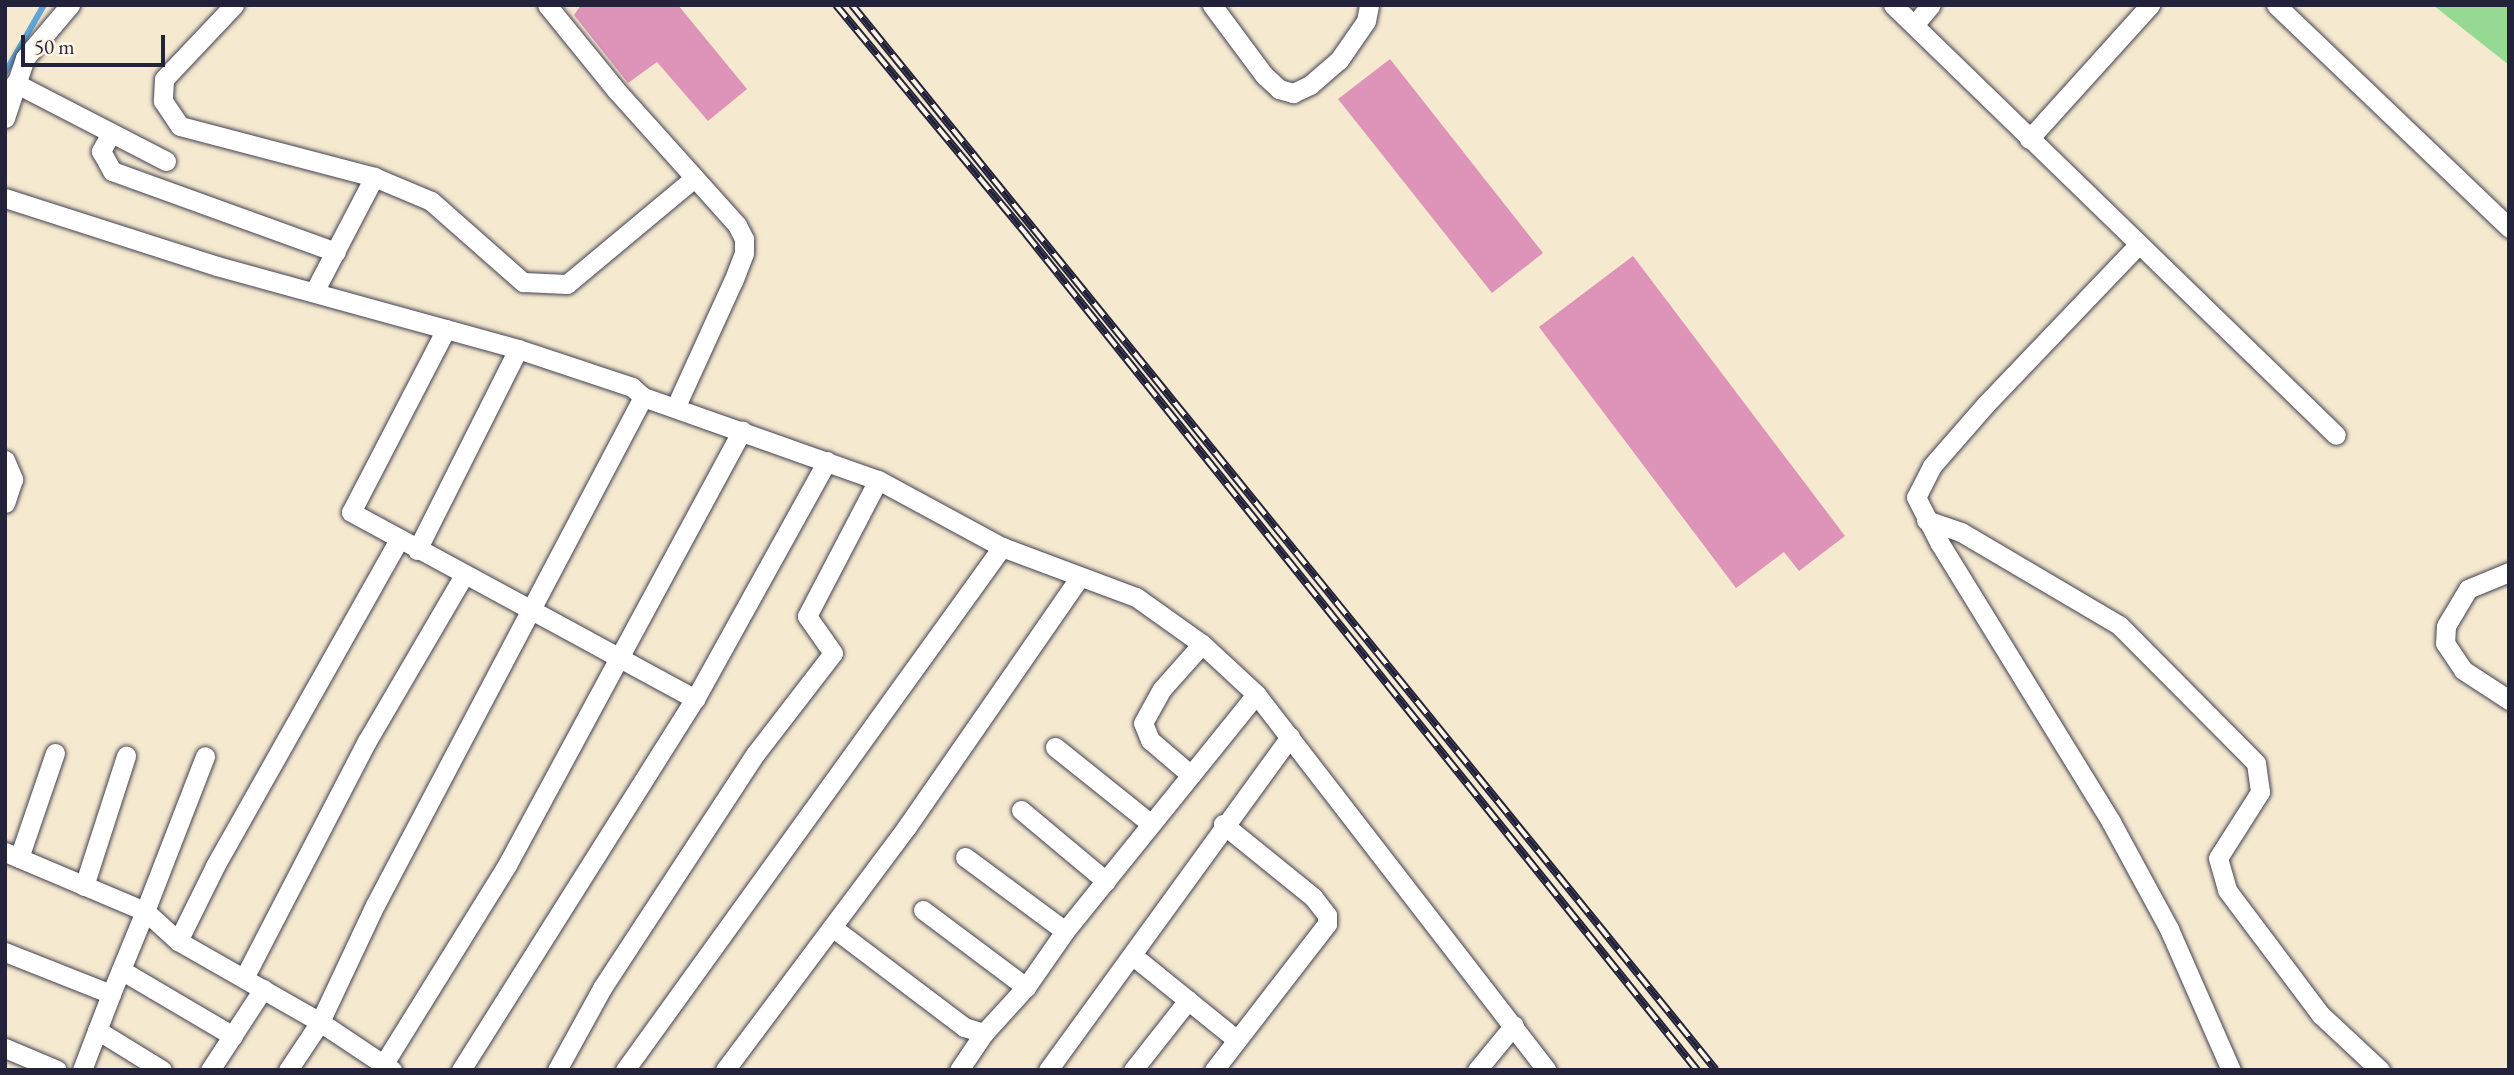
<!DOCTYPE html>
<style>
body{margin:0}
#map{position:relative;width:2514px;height:1075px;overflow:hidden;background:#f5e9cf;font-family:"EB Garamond",serif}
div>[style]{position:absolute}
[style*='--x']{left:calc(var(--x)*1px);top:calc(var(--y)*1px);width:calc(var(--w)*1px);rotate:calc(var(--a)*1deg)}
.green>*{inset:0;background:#95d992}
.stream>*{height:6px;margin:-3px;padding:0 3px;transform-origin:3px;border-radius:3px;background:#61a5d6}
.building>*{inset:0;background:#de93b8}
.roads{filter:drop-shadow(0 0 2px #424051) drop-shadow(0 0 2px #424051)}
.minor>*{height:19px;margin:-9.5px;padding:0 9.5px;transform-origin:9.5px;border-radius:9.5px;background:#fff}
.rail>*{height:8px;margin-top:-4px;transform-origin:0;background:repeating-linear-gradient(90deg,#fcf5e5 0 16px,#22223b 0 32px);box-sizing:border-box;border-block:2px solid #22223b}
span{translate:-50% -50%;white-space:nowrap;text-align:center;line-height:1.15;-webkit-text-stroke:5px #fcf5e5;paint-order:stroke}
.frame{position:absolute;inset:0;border:7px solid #22223b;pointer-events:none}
.scale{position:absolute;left:21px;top:35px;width:144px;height:32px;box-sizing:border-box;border:4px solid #22223b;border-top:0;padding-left:9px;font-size:21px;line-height:24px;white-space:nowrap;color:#22223b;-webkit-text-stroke:5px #fcf5e5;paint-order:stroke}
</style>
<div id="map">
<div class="green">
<i style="clip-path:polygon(2433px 5px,2509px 5px,2509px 65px)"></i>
</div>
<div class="stream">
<i style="--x:5;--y:73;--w:78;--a:-60.2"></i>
</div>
<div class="building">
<i style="clip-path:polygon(581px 5px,678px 5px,747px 89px,708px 121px,657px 62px,628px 83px,574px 15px)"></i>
<i style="clip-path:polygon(1390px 59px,1543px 253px,1492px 293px,1338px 99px)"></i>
<i style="clip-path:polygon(1633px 256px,1845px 536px,1799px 571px,1784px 552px,1736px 588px,1539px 327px)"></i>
</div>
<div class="roads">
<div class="minor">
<i style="--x:234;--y:5;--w:102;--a:133.4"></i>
<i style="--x:164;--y:79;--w:22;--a:93"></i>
<i style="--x:163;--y:101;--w:30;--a:56"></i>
<i style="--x:180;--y:126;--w:201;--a:14.7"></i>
<i style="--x:374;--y:177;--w:62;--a:22.8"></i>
<i style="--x:431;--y:201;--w:123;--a:41.4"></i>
<i style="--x:523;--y:282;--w:44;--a:2.6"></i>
<i style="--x:567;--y:284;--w:164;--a:-39.8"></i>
<i style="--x:547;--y:5;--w:109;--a:50.9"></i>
<i style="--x:616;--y:90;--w:181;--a:48.1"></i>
<i style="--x:737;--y:225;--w:16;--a:63"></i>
<i style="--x:744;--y:239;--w:14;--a:90"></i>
<i style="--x:744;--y:253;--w:30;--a:111"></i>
<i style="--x:733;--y:281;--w:137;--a:114.5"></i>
<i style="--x:1212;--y:5;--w:87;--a:53.4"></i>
<i style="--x:1264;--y:75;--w:21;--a:43"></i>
<i style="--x:1279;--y:89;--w:15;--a:16"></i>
<i style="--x:1293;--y:93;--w:19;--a:-25"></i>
<i style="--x:1310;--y:85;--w:38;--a:-41"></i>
<i style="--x:1339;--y:60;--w:47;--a:-55.3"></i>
<i style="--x:1366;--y:21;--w:16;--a:-79"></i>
<i style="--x:1893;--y:5;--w:617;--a:44.15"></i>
<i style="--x:2276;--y:5;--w:323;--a:43.7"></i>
<i style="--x:1914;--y:25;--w:26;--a:-50"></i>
<i style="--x:15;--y:83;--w:170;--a:27.3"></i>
<i style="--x:5;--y:118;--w:63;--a:-71.6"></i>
<i style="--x:25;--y:58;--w:70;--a:-49.7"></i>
<i style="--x:111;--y:133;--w:21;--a:119"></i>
<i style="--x:101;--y:151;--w:23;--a:61"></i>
<i style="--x:112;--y:171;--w:238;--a:19.9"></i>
<i style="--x:2029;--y:139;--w:181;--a:-47.9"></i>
<i style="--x:5;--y:198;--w:223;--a:17.8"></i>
<i style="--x:217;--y:266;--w:312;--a:15.4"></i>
<i style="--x:518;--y:349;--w:120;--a:18.4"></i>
<i style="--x:632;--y:387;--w:15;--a:42"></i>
<i style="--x:643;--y:397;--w:574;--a:117.81"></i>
<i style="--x:375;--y:905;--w:129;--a:115.2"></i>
<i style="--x:320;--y:1022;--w:58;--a:123.7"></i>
<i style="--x:2138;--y:245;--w:220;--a:133.7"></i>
<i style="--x:1986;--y:404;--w:82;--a:131.1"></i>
<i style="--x:1932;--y:466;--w:35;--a:117"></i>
<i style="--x:1916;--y:497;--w:51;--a:62.9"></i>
<i style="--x:1939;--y:542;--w:329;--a:58.4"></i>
<i style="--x:2111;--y:822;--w:122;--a:61.5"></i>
<i style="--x:2169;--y:929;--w:154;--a:66.3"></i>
<i style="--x:314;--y:292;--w:130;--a:-62.4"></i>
<i style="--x:446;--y:329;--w:206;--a:117.4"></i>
<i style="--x:351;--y:512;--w:392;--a:28.5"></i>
<i style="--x:643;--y:397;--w:249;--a:19.5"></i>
<i style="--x:878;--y:480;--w:141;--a:28.4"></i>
<i style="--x:1002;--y:547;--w:143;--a:20.5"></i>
<i style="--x:1136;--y:597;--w:81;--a:35.5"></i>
<i style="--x:1202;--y:644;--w:74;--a:42.8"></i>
<i style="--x:1256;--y:694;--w:475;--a:52.3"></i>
<i style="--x:5;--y:460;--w:21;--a:67"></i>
<i style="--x:13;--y:479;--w:25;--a:108"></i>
<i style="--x:1926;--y:520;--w:37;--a:19"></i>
<i style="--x:1961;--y:532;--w:183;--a:30.5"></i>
<i style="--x:2119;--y:625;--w:194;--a:45.2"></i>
<i style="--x:2256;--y:763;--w:29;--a:82"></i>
<i style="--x:2260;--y:792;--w:78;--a:122.5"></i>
<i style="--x:2218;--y:858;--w:33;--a:74"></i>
<i style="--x:2227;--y:890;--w:156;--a:53.1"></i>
<i style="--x:2321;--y:1015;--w:81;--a:43"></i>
<i style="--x:417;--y:550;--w:225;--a:-63.3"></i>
<i style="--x:2509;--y:572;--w:44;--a:157.5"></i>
<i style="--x:2468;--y:589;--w:43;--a:120.7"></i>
<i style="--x:2446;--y:626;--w:17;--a:93"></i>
<i style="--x:2445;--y:643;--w:32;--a:56"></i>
<i style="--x:2463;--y:670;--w:55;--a:33.1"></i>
<i style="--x:1055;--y:747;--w:123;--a:38.7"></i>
<i style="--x:1191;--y:775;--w:54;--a:-139.5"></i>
<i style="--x:1150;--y:740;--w:18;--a:-112"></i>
<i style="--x:1143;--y:723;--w:39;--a:-61"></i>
<i style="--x:1162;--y:689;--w:60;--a:-48.4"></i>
<i style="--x:1021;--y:810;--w:111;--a:39.9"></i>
<i style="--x:5;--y:852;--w:152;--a:22.9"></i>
<i style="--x:145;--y:911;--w:166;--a:-68.8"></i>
<i style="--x:965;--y:857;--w:124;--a:36.5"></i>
<i style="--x:19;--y:858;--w:111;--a:-71.1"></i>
<i style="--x:84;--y:886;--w:137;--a:-72.1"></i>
<i style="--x:923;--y:910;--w:129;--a:36.8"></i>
<i style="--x:832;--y:927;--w:166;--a:37.1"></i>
<i style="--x:964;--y:1027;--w:21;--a:17"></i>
<i style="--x:984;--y:1033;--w:62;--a:-47.6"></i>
<i style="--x:1026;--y:987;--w:68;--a:-55.1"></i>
<i style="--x:1065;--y:931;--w:304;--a:-51.1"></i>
<i style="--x:178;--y:941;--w:84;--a:-63.7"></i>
<i style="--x:215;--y:866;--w:374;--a:-60.6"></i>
<i style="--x:5;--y:952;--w:114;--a:21.6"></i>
<i style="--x:111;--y:994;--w:90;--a:-67.7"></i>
<i style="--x:145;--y:911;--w:45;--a:42.3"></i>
<i style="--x:178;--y:941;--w:163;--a:29.7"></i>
<i style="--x:320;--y:1022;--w:87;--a:33.7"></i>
<i style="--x:1132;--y:955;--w:135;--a:39"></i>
<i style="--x:121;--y:970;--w:130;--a:30.5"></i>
<i style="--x:244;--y:978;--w:267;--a:-62.6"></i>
<i style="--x:367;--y:741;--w:192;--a:-59.7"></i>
<i style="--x:97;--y:1030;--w:76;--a:31.6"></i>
<i style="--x:5;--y:1048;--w:56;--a:22.9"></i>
<i style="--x:82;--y:1070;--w:81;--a:-69.1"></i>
<i style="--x:210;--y:1070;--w:97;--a:-56.8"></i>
<i style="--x:380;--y:1070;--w:241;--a:-58.2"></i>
<i style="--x:507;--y:865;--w:494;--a:-61.6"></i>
<i style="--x:461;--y:1070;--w:439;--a:-57.8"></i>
<i style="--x:695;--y:699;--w:272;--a:-61"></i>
<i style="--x:557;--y:1070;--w:94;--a:-61.2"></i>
<i style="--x:602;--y:988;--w:281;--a:-56.8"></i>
<i style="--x:756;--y:753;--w:126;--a:-52.4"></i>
<i style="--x:833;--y:653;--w:45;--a:-125.1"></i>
<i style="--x:807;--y:616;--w:153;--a:-62.4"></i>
<i style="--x:625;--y:1070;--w:645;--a:-54.21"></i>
<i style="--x:725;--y:1070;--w:302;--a:-53.2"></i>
<i style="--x:906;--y:828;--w:305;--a:-55.3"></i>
<i style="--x:959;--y:1070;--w:45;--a:-56"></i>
<i style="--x:1048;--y:1070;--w:412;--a:-54"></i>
<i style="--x:1133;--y:1070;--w:89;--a:-51.8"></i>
<i style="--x:1214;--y:1070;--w:185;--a:-52.3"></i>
<i style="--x:1327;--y:924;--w:9;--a:-90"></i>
<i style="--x:1327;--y:915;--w:23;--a:-128"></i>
<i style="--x:1313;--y:897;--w:116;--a:-141"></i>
<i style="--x:1477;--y:1070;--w:58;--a:-50.6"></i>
</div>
</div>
<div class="rail">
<i style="--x:836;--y:5;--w:298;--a:50.3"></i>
<i style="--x:1026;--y:234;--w:1072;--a:51.25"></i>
<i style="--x:852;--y:5;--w:1371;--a:50.95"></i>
</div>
<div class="frame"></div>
<div class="scale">50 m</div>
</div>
